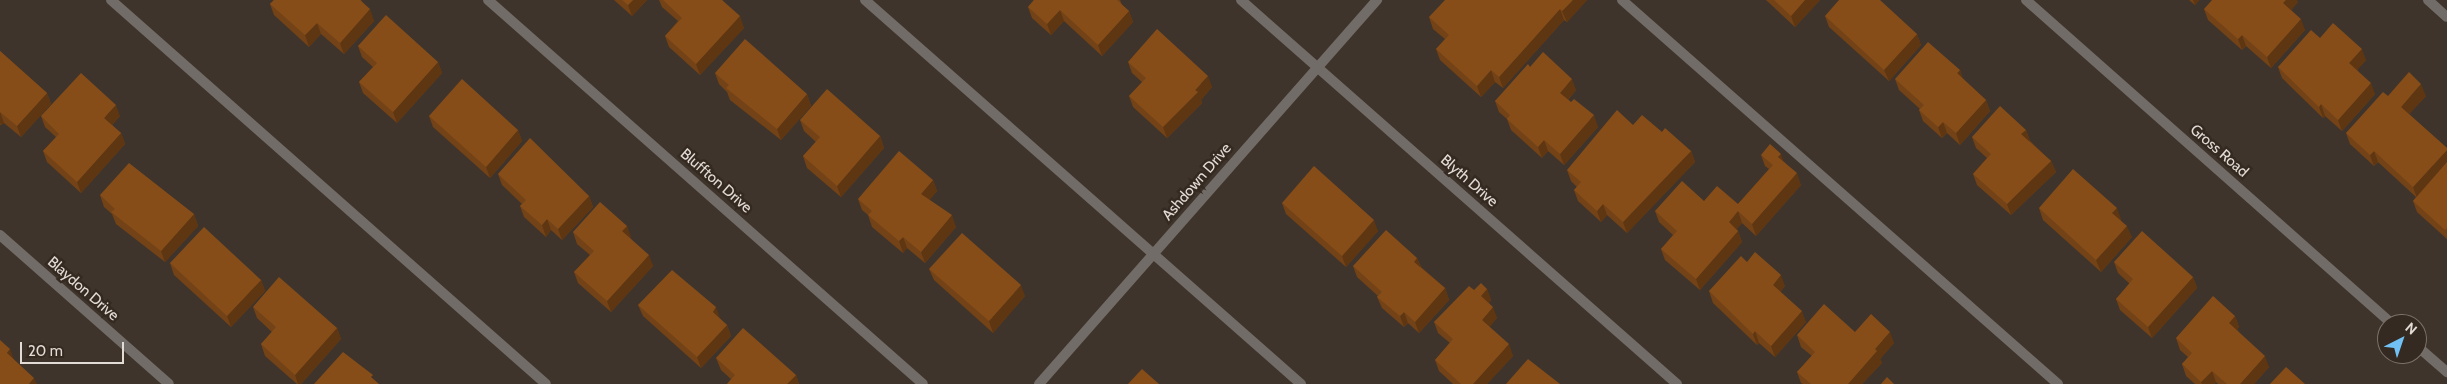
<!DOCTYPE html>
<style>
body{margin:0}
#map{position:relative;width:2447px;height:384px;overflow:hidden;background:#3f342b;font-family:Cabin,sans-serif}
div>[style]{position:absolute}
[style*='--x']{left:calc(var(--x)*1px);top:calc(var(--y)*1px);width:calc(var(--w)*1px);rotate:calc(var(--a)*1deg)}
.service>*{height:10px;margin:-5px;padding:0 5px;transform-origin:5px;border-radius:5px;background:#726c68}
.minor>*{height:10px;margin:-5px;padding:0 5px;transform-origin:5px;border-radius:5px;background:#726c68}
.tertiary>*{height:10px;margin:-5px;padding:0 5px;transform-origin:5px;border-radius:5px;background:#726c68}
.wall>*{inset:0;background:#734216}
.shaded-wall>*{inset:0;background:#5e3612}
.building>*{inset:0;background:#864d19}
span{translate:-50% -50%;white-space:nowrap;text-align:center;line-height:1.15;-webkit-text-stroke:5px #352a21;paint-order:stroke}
.street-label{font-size:15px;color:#e3dcd6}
.north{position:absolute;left:2377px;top:314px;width:50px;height:50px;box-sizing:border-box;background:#352a21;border:1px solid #7b7169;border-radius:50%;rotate:41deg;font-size:14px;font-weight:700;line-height:20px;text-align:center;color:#e3dcd6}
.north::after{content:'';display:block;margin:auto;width:18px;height:22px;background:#71c1f5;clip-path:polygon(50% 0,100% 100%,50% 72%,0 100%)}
.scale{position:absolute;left:20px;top:342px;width:104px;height:22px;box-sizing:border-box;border:2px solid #e3dcd6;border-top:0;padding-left:6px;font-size:15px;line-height:18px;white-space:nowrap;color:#e3dcd6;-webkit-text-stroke:4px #352a21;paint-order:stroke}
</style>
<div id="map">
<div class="service">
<i style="--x:111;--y:0;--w:580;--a:41.44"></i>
<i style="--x:865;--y:0;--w:581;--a:41.37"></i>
<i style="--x:1622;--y:0;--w:581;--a:41.37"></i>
<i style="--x:2428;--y:0;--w:25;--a:42"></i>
</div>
<div class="minor">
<i style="--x:488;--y:0;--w:580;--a:41.44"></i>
<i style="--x:1241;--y:0;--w:581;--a:41.37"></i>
<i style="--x:0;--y:235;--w:225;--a:41.4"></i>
<i style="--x:1039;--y:384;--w:512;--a:-48.65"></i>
</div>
<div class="tertiary">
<i style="--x:2026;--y:0;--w:489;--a:41.5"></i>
<i style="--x:2417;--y:346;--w:40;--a:41"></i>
</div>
<div class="wall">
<i style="clip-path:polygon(274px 0,361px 0,374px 21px,344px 54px,321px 34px,309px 47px,274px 15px,270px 4px)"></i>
<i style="clip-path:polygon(614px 0,647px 0,632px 16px)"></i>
<i style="clip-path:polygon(659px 0,722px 0,744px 28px,700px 75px,669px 47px,665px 36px,678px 21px,662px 7px)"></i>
<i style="clip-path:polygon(1034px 0,1120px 0,1122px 5px,1129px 11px,1133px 22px,1102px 56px,1064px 21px,1051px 35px,1032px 18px,1028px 7px)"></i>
<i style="clip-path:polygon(1587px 0,1567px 22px,1564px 20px,1503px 88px,1495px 82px,1481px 97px,1440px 60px,1436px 49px,1445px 39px,1433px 29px,1429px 17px)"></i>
<i style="clip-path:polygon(1766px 0,1820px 0,1795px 27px)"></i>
<i style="clip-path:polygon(2189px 0,2199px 0,2195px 5px)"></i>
<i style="clip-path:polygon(2298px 2px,2291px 10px,2305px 30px,2271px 68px,2246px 46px,2242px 50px,2208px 20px,2204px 9px)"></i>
<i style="clip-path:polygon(1825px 16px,1917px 34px,1921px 45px,1889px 81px,1829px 27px)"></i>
<i style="clip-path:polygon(2320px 38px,2366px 60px,2357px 70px,2375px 94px,2342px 131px,2325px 116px,2323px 118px,2282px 78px,2278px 67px)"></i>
<i style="clip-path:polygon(358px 46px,438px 62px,442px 73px,397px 123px,363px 93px,359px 82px,373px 67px,362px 57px)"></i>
<i style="clip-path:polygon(0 51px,47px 93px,51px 104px,21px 137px,4px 123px,1px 125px,0 125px)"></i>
<i style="clip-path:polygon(1128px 62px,1212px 87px,1201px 100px,1202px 103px,1167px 138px,1133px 107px,1129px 96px,1142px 82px,1132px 73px)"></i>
<i style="clip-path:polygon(1530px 67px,1576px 90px,1568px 100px,1598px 127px,1564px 165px,1548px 151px,1542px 158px,1511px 130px,1507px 119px,1499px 112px,1495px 101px)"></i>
<i style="clip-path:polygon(1960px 70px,1962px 78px,1986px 100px,1990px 111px,1960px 145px,1947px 133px,1942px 138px,1923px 121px,1919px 110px,1920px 109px,1899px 90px,1895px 79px)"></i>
<i style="clip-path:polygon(715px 73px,807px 94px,811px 106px,781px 140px,730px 100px,727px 92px,719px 84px)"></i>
<i style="clip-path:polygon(2388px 96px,2426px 96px,2409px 114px,2447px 148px,2447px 239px,2417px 212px,2413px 201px,2416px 197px,2378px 162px,2374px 166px,2350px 144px,2346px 133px)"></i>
<i style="clip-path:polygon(41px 116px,120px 116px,112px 125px,121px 133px,125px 144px,81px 193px,47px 162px,43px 151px,56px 137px,45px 127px)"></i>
<i style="clip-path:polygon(429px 116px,518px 130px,522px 141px,490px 178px,433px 127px)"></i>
<i style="clip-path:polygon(800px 120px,880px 136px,884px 148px,841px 197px,807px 168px,803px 156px,816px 142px,804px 131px)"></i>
<i style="clip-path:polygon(1633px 125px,1662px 132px,1691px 151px,1695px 162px,1627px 233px,1607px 215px,1601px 222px,1578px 201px,1574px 190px,1577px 187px,1571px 181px,1567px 170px)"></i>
<i style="clip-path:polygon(2026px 130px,2030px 141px,2051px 161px,2056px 172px,2011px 215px,1977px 185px,1973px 174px,1987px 158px,1976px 148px,1972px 137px)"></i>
<i style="clip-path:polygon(1761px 155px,1784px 162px,1801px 185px,1756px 236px,1742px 223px,1736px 229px,1738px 231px,1742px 242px,1700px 290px,1665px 260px,1661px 249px,1673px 235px,1659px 222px,1655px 211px,1704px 201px,1738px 204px,1769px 169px,1765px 166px)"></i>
<i style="clip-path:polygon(498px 174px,589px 196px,593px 207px,562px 240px,551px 230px,546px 237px,524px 217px,520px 206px,522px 204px,502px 185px)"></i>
<i style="clip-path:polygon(933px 180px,937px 191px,929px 200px,956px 227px,925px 263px,907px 248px,903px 253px,872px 227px,868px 215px,862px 210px,858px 199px)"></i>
<i style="clip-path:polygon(100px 195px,194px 214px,198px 226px,165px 262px,116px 224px,112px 214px,104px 207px)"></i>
<i style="clip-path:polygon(1282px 203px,1378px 231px,1346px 267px,1286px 214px)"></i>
<i style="clip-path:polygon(2039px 208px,2121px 219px,2120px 220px,2132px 237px,2101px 272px,2043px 220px)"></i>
<i style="clip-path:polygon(627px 226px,630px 238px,653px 266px,611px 312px,578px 283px,574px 272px,590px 255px,577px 244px,573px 232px)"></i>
<i style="clip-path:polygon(1417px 258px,1421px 267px,1445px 288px,1449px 300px,1419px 333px,1408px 323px,1404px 327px,1382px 308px,1377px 297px,1378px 296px,1357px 277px,1353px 266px)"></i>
<i style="clip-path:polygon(1747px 262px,1785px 286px,1780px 292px,1806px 322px,1775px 357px,1759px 343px,1757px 345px,1713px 303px,1709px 291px)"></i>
<i style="clip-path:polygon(2114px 262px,2193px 277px,2197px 288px,2152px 338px,2120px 310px,2116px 299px,2130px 284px,2118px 273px)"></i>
<i style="clip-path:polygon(170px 263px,261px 280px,265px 291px,231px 327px,174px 275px)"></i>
<i style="clip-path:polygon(929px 269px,1025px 296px,993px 333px,934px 280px)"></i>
<i style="clip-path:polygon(1487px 289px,1491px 300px,1489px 303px,1497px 318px,1489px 327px,1513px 356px,1487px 384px,1453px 384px,1439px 371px,1435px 360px,1450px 343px,1438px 333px,1434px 322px,1474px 290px)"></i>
<i style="clip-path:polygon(638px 305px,720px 319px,727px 325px,731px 336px,701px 368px,643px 316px)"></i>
<i style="clip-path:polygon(253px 307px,337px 328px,341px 339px,301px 384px,297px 384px,265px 356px,261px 344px,272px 332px,257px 318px)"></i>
<i style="clip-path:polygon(2235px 316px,2239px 327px,2237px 330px,2269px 367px,2254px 384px,2218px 384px,2216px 382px,2214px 384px,2195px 384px,2186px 376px,2182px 364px,2188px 357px,2180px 350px,2176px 338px)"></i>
<i style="clip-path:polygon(1855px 332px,1894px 343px,1880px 359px,1882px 363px,1862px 384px,1803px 384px,1801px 383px,1797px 372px,1812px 356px,1801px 347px,1797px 335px)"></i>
<i style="clip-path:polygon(716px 358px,796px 375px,799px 384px,727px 384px,731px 379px,721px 370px)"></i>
</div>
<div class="shaded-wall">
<i style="clip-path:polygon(633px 0,647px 0,632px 16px,628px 5px)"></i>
<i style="clip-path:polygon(1573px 0,1587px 0,1567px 22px,1562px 11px)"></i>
<i style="clip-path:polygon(1805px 0,1820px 0,1795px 27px,1791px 16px)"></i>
<i style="clip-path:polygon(2193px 0,2199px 0,2195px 5px)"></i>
<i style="clip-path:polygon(2286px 0,2297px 0,2298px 2px,2287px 14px,2283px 3px)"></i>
<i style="clip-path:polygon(370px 9px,374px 21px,344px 54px,340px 43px)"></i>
<i style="clip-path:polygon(1560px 9px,1564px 20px,1503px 88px,1499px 77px)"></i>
<i style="clip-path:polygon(1060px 10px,1064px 21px,1051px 35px,1047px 24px)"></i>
<i style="clip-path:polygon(1129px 11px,1133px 22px,1102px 56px,1098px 45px)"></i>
<i style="clip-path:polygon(740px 16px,744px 28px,700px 75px,696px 64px)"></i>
<i style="clip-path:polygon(2301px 19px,2305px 30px,2271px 68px,2267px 57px)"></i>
<i style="clip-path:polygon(317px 23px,321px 34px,309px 47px,305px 35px)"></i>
<i style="clip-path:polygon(1917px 34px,1921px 45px,1889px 81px,1884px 70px)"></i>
<i style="clip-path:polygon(2242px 35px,2246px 46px,2242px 50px,2238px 39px)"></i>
<i style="clip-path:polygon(2362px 49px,2366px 60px,2353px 74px,2349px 63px)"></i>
<i style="clip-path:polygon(438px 62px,442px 73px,397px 123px,393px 112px)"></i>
<i style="clip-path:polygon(1491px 70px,1495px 82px,1481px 97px,1477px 86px)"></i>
<i style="clip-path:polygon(1960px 70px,1964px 82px,1957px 73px)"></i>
<i style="clip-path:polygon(1208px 76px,1212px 87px,1201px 100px,1202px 103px,1167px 138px,1163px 127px)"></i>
<i style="clip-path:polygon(1572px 79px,1576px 90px,1564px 104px,1560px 93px)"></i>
<i style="clip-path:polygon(2371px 83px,2375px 94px,2342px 131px,2338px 120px)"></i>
<i style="clip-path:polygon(2421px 84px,2426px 96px,2405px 118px,2401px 107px)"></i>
<i style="clip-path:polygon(47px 93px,51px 104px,21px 137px,17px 126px)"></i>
<i style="clip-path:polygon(807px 94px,811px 106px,781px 140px,777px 129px)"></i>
<i style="clip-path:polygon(1986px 100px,1990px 111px,1960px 145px,1956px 133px)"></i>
<i style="clip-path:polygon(2321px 104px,2325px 116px,2323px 118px,2319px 107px)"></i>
<i style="clip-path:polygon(116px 105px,120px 116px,108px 129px,104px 118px)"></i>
<i style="clip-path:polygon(0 112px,4px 123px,1px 125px,0 123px)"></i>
<i style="clip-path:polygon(1594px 115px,1598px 127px,1564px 165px,1560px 154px)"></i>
<i style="clip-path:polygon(1943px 122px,1947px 133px,1942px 138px,1938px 127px)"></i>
<i style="clip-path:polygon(518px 130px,522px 141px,490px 178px,486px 167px)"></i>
<i style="clip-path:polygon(2026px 130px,2030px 141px,2025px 145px,2021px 134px)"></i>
<i style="clip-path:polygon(121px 133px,125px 144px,81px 193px,77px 182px)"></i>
<i style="clip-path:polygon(880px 136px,884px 148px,841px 197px,837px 186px)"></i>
<i style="clip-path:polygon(1544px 140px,1548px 151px,1542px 158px,1538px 147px)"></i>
<i style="clip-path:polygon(2447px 150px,2447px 166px,2417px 198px,2413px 187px)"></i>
<i style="clip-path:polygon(1691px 151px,1695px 162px,1627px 233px,1623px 222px)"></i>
<i style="clip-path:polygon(2374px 151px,2378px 162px,2374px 166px,2370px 155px)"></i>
<i style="clip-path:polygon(1781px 154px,1785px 165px,1778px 157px)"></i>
<i style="clip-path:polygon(2051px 161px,2056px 172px,2011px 215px,2007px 204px)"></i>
<i style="clip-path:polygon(1797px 173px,1801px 185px,1756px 236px,1752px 224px)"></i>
<i style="clip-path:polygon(933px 180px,937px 191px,925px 206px,921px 194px)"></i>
<i style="clip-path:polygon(589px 196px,593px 207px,562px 240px,558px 229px)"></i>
<i style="clip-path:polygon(1603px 204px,1607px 215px,1601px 222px,1597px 211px)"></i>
<i style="clip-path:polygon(2117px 208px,2121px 219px,2116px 224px,2112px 213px)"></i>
<i style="clip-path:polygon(1738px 211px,1742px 223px,1733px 234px,1729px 222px)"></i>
<i style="clip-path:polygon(194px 214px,198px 226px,165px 262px,161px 251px)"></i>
<i style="clip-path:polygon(952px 215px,956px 227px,925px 263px,921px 252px)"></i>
<i style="clip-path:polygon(547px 219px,551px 230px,546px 237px,542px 225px)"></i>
<i style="clip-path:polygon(1374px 220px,1378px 231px,1346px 267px,1342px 256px)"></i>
<i style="clip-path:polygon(627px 226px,631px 237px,626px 242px,622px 231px)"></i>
<i style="clip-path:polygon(2127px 226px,2132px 237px,2101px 272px,2096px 260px)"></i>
<i style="clip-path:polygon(1738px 231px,1742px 242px,1700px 290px,1696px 279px)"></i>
<i style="clip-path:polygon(903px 237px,907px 248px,903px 253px,899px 241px)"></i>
<i style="clip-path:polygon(649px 255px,653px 266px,611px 312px,607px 301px)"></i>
<i style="clip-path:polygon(1417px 258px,1421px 269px,1414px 262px)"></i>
<i style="clip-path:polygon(1781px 275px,1785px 286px,1777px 296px,1773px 285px)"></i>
<i style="clip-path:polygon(2193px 277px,2197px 288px,2152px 338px,2148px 327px)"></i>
<i style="clip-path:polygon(261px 280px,265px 291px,231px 327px,227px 316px)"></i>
<i style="clip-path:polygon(1021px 285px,1025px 296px,993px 333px,989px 321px)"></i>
<i style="clip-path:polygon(1445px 288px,1449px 300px,1419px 333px,1415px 322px)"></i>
<i style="clip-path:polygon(1487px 289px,1491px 300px,1485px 307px,1481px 296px)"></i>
<i style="clip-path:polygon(716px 307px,720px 318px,713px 312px)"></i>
<i style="clip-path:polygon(1493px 307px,1497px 318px,1486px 331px,1482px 320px)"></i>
<i style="clip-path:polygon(1802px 311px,1806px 322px,1775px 357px,1771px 346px)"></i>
<i style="clip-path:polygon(1404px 312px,1408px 323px,1404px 327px,1400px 316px)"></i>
<i style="clip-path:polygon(2235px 316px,2239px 327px,2233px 335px,2229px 323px)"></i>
<i style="clip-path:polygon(727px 325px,731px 336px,701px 368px,697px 357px)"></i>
<i style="clip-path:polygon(337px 328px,341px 339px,301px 384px,298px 384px,295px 375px)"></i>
<i style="clip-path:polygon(1755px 331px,1759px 343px,1757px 345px,1753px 334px)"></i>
<i style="clip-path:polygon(1890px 332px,1894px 343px,1880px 359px,1882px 363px,1862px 384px,1848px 384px,1875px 349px)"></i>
<i style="clip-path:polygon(1509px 344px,1513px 356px,1487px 384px,1473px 384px)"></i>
<i style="clip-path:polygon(10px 349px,14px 360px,7px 353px)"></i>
<i style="clip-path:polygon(2265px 356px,2269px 367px,2254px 384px,2240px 384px)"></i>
<i style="clip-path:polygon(2212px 371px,2216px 382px,2214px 384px,2202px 384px,2201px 382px)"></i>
<i style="clip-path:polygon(796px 375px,799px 384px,787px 384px)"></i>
<i style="clip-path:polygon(34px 378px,37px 384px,29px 384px)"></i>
</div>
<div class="building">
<i style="clip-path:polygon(274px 0,360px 0,370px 9px,340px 43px,317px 23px,305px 35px,270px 4px)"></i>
<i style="clip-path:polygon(622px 0,633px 0,628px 5px)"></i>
<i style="clip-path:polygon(663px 0,722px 0,740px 16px,696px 64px,665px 36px,682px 18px)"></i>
<i style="clip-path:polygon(1034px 0,1117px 0,1129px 11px,1098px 45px,1060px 10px,1047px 24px,1028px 7px)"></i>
<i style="clip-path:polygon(1445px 0,1573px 0,1562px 11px,1560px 9px,1499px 77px,1491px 70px,1477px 86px,1436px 49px,1449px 35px,1429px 17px)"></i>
<i style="clip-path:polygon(1774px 0,1805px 0,1791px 16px)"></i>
<i style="clip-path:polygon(1839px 0,1880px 0,1917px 34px,1884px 70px,1825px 16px)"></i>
<i style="clip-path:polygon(2212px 0,2286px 0,2283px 3px,2301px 19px,2267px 57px,2242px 35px,2238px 39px,2204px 9px)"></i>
<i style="clip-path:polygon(386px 15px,438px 62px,393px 112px,359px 82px,377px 63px,358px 46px)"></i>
<i style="clip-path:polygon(2333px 23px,2362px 49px,2349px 63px,2371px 83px,2338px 120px,2321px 104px,2319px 107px,2278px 67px,2311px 30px,2320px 38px)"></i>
<i style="clip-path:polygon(1157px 29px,1208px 76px,1195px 90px,1198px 92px,1163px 127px,1129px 96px,1146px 78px,1128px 62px)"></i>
<i style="clip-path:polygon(745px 39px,807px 94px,777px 129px,726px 88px,729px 85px,715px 73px)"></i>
<i style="clip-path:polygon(1928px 42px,1960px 70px,1957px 73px,1986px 100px,1956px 133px,1943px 122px,1938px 127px,1919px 110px,1924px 105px,1895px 79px)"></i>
<i style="clip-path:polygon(0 51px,47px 93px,17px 126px,0 112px)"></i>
<i style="clip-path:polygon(1543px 52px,1572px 79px,1560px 93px,1571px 102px,1574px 99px,1594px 115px,1560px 154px,1544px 140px,1538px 147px,1507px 119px,1510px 115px,1495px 101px,1528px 64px,1530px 67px)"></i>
<i style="clip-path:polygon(2409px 72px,2421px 84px,2401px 107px,2447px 148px,2447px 150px,2413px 187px,2374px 151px,2370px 155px,2346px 133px,2383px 92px,2388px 96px)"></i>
<i style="clip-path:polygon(81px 73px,116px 105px,104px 118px,121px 133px,77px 182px,43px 151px,59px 134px,41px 116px)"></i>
<i style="clip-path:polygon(462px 79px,518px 130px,486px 167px,429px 116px)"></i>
<i style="clip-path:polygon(827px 89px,880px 136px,837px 186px,803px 156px,820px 137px,800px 120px)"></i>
<i style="clip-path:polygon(2000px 106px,2026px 130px,2021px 134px,2051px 161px,2007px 204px,1973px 174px,1991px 154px,1972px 137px)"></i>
<i style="clip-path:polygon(1617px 110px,1633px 125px,1642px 115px,1662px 132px,1665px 128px,1691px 151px,1623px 222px,1603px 204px,1597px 211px,1574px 190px,1581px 182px,1567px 170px)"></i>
<i style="clip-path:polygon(530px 138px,589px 196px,558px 229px,547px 219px,542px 225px,520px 206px,526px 200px,498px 174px)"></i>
<i style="clip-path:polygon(1770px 144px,1781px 154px,1778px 157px,1797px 173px,1752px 224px,1738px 211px,1729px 222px,1738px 231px,1696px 279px,1661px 249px,1677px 231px,1655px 211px,1682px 181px,1704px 201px,1717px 186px,1738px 204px,1773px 165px,1761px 155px)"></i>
<i style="clip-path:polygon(899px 151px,933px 180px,921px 194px,952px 215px,921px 252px,903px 237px,899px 241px,868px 215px,872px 211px,858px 199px)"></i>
<i style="clip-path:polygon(2447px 162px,2447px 228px,2445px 230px,2413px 201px)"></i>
<i style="clip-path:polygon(129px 163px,194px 214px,161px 251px,111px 212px,115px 209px,100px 195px)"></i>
<i style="clip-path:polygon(1314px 166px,1374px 220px,1342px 256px,1282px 203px)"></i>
<i style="clip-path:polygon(2073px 169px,2117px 208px,2112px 213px,2127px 226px,2096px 260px,2039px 208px)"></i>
<i style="clip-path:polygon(600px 202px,627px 226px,622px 231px,649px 255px,607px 301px,574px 272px,594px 251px,573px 232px)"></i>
<i style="clip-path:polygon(204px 227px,261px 280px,227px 316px,170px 263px)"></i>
<i style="clip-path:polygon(1386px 230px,1417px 258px,1414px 262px,1445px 288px,1415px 322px,1404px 312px,1400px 316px,1377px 297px,1382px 292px,1353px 266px)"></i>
<i style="clip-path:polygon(2142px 231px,2193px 277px,2148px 327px,2116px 299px,2133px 279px,2114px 262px)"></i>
<i style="clip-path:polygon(962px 233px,1021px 285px,989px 321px,929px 269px)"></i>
<i style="clip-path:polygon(1755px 252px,1781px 275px,1773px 285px,1802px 311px,1771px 346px,1755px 331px,1753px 334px,1709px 291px,1741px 256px,1747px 262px)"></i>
<i style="clip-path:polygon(672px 270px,716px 307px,713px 312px,727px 325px,697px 357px,638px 305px)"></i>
<i style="clip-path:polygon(279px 277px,337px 328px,295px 375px,261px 344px,276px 327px,253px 307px)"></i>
<i style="clip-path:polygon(1481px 283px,1487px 289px,1481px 296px,1493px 307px,1482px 320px,1509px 344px,1473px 384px,1461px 384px,1435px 360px,1453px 339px,1434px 322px,1469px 286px,1474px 290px)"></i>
<i style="clip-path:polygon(2213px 296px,2235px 316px,2229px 323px,2265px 356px,2240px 384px,2227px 384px,2212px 371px,2201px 382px,2182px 364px,2192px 353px,2176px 338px)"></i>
<i style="clip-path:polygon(1824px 304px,1855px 332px,1871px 314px,1890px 332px,1875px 349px,1877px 351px,1848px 384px,1811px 384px,1797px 372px,1815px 352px,1797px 335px)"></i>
<i style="clip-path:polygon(743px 328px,796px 375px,787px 384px,727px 384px,735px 375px,716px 358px)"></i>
<i style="clip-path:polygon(0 340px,10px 349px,7px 353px,34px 378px,29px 384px,0 384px)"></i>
<i style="clip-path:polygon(343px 352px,373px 375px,371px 377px,379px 384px,314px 384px)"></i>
<i style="clip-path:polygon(1528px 359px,1560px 384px,1506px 384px)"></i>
<i style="clip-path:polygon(2286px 367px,2305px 384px,2270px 384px)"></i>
<i style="clip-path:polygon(1142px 369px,1159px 384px,1128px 384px)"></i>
<i style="clip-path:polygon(1887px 377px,1894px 384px,1881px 384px)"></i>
</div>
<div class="street-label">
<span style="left:2219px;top:151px;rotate:41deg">Gross Road</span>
<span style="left:716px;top:181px;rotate:41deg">Bluffton Drive</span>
<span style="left:1469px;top:181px;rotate:41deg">Blyth Drive</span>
<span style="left:1197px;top:182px;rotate:-49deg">Ashdown Drive</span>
<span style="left:83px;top:289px;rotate:41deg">Blaydon Drive</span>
</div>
<div class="north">N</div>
<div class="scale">20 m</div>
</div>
